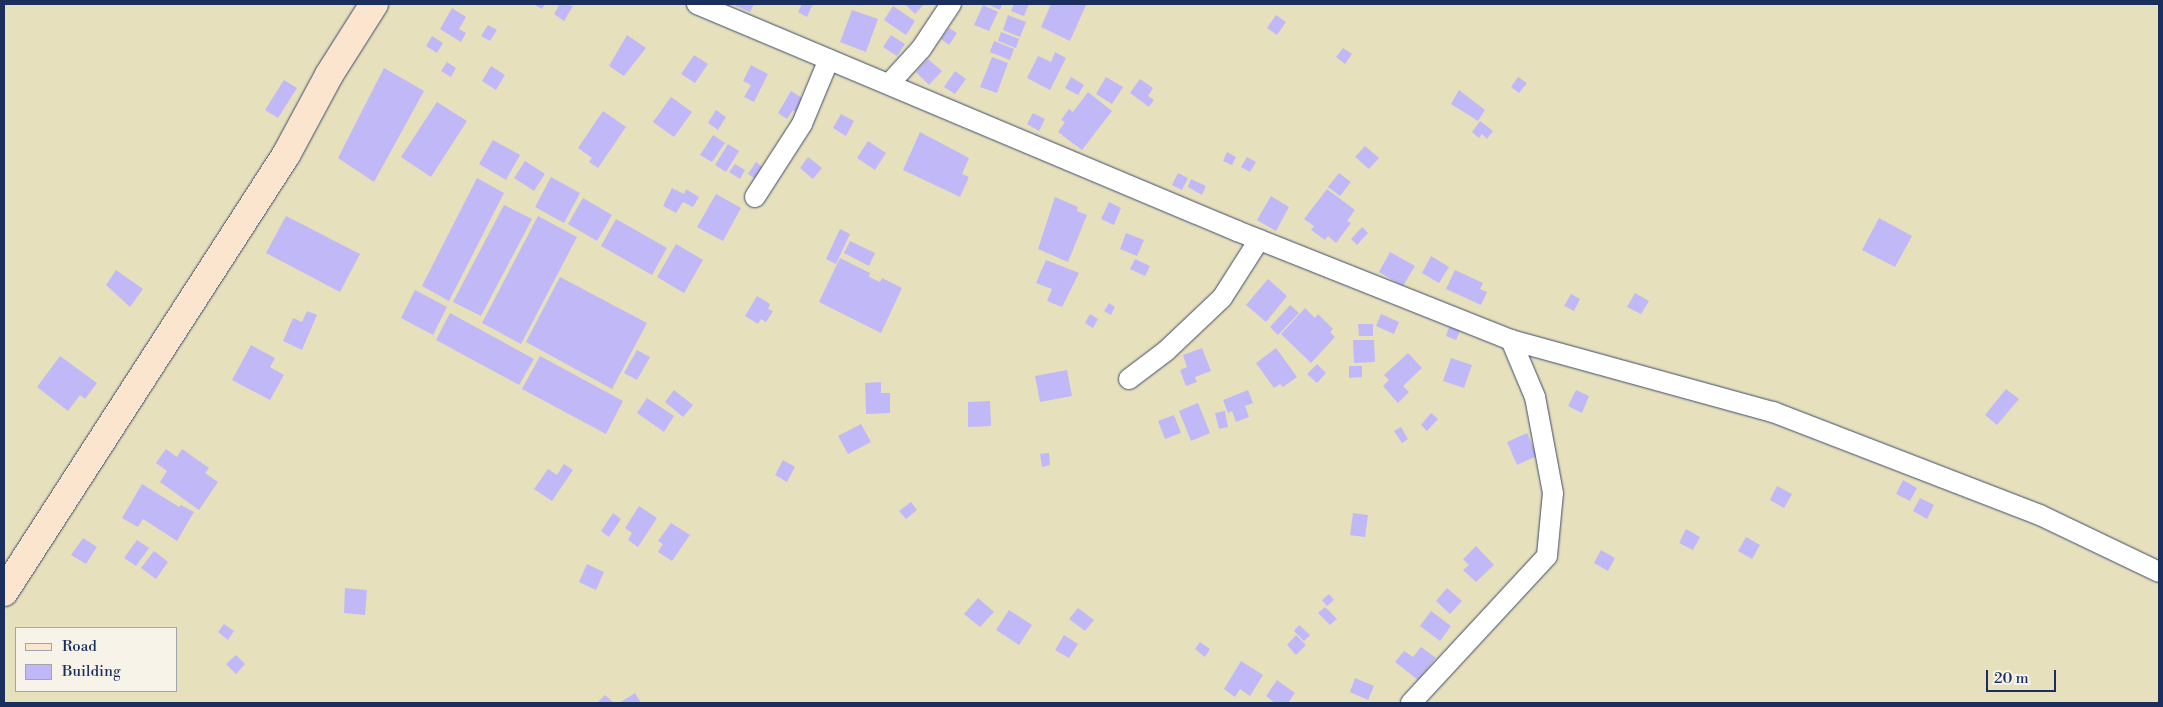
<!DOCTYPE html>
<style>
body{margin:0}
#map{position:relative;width:2163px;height:707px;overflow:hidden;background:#e7e0bc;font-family:"Libre Bodoni",serif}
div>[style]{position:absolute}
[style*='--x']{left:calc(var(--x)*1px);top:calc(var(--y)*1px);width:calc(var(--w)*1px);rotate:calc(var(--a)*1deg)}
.building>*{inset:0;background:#c1b8f7}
.roads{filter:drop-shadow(0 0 1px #3a4a6c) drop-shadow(0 0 1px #3a4a6c)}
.minor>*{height:20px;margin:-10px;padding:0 10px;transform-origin:10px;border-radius:10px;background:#fff}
.secondary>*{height:28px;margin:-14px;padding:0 14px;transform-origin:14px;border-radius:14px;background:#fbe5cf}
span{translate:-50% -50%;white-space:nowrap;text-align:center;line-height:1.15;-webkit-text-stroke:4px #f7f3e8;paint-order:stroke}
.frame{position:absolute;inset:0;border:5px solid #1b2f5e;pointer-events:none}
.legend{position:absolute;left:15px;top:627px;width:162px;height:65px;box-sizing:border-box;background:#f7f3e8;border:1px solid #9fa5b1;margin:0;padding:6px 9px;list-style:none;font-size:15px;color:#1b2f5e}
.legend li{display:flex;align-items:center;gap:10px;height:25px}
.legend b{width:25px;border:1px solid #9fa5b1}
.scale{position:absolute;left:1986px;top:670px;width:70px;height:22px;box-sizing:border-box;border:2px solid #1b2f5e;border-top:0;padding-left:6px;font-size:15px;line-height:18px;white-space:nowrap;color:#1b2f5e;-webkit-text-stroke:4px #f7f3e8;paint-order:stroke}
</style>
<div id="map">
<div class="building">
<i style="clip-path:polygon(533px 4px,545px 4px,542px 9px)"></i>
<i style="clip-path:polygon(560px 4px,573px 6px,564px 21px,554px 14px)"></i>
<i style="clip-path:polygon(732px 4px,754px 4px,750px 12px)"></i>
<i style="clip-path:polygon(802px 4px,813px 4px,807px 17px,798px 12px)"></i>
<i style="clip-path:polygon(905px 4px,924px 4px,915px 14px)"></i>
<i style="clip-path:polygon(987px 4px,1002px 4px,1000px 10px)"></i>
<i style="clip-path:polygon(1014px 4px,1029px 4px,1024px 16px,1011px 11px)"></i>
<i style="clip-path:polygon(1051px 4px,1086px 5px,1070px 41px,1041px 27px)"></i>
<i style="clip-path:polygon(983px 5px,998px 12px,989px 31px,974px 25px)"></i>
<i style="clip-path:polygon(893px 6px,915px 21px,906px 35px,884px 20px)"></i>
<i style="clip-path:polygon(452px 8px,466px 17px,459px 29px,466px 33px,461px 42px,440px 29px)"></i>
<i style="clip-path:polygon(852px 10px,878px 19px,866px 52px,840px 42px)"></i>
<i style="clip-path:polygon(1008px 15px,1026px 22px,1020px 37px,1003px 30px)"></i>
<i style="clip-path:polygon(1276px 15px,1286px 22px,1277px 35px,1267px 28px)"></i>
<i style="clip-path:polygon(488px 25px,497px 30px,490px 41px,481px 36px)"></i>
<i style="clip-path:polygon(949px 28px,957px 33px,949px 45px,941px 39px)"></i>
<i style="clip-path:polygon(1001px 32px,1019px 39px,1016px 48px,998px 41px)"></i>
<i style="clip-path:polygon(627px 35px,646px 48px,624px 76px,609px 66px)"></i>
<i style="clip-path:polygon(891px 35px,905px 44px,897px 56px,883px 47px)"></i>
<i style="clip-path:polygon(432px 36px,443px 43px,437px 53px,426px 46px)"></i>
<i style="clip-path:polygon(994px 41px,1014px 49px,1010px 60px,990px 52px)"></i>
<i style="clip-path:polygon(1343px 48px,1352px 54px,1345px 64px,1336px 57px)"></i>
<i style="clip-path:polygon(1055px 52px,1066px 58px,1050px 90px,1027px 78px,1038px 56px,1051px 62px)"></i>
<i style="clip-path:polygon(694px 55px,708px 64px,695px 83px,681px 74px)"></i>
<i style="clip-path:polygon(992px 57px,1008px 63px,997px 93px,980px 87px)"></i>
<i style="clip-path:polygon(928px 59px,942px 71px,929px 85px,916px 72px)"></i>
<i style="clip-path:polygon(447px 62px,456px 68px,451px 77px,441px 71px)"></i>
<i style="clip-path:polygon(751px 65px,768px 74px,754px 102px,744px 97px,751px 85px,743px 81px)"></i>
<i style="clip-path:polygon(491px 66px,505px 75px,496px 90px,482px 81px)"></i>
<i style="clip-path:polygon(384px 68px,424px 91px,374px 182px,338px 158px)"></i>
<i style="clip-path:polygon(955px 71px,966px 79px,955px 94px,944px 87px)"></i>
<i style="clip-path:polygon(1071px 77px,1084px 85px,1078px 95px,1065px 88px)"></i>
<i style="clip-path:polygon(1106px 77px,1123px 87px,1112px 104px,1096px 94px)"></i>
<i style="clip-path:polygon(1518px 77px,1527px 83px,1519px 93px,1511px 87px)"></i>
<i style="clip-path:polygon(1140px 79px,1153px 88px,1148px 96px,1154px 100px,1149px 107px,1130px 93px)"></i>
<i style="clip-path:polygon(284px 80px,297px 88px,278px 118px,265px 110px)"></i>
<i style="clip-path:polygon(1459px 90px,1485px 110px,1478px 121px,1451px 104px)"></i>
<i style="clip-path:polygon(791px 91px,807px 101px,799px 114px,793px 110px,787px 119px,778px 113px)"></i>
<i style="clip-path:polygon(1088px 92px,1112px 111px,1082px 150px,1058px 132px,1065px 122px,1061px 120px,1069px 109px,1073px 112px)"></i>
<i style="clip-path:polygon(671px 97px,692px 112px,674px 137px,653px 122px)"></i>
<i style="clip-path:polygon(437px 102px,467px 121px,431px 177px,401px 157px)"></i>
<i style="clip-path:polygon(716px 110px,726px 117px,718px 130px,708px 123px)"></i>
<i style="clip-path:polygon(603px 111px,626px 127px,598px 168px,589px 162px,592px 158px,578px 148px)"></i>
<i style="clip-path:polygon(1033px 113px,1045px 119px,1039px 131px,1027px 124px)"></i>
<i style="clip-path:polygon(841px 114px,854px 121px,846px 136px,833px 128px)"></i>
<i style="clip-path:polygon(1480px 121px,1493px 131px,1487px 139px,1482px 134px,1479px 138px,1472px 132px)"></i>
<i style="clip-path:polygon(920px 132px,969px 158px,962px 174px,969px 177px,960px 197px,903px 170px)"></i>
<i style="clip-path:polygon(713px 135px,725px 143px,712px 162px,700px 155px)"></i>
<i style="clip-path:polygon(493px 140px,520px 155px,506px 180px,479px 164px)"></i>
<i style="clip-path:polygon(868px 141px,886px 153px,875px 170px,857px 158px)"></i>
<i style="clip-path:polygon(728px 144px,739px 151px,726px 172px,715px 165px)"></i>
<i style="clip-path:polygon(1365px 146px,1379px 158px,1369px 169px,1355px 157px)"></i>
<i style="clip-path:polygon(1227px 152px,1236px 157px,1232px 165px,1223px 161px)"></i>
<i style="clip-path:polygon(808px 157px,822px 168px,813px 179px,800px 168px)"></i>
<i style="clip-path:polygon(1247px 157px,1256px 162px,1250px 172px,1241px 167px)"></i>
<i style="clip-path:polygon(525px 161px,545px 174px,534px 191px,514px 178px)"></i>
<i style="clip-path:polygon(756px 162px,765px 169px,758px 180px,748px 174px)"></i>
<i style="clip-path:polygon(735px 164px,745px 170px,740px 179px,729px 172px)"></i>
<i style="clip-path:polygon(1178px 173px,1188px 178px,1182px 190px,1172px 185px)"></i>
<i style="clip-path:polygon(1339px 173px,1351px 182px,1340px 196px,1328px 187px)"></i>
<i style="clip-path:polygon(551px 177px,580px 193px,564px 223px,535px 207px)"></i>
<i style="clip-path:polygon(477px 178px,504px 193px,449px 301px,422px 286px)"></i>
<i style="clip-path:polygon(1191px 179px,1206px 186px,1202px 195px,1188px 187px)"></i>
<i style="clip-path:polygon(672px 188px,684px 194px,686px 189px,699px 197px,693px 207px,683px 202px,676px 213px,663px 206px)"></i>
<i style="clip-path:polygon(1327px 189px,1355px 210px,1347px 221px,1351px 223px,1336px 243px,1328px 236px,1325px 240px,1311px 230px,1314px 226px,1304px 219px)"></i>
<i style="clip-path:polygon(716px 194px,741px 208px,723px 241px,697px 227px)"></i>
<i style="clip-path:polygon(1271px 196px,1289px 207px,1276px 231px,1257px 220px)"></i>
<i style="clip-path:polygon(1055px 197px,1078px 207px,1077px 211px,1087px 215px,1068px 262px,1038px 249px)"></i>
<i style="clip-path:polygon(583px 198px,612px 215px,597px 241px,568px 224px)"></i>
<i style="clip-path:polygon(1109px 202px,1121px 208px,1114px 225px,1101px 219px)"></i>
<i style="clip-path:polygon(504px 205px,532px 219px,481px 316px,453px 302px)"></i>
<i style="clip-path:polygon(286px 216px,360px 254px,340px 292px,266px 253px)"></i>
<i style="clip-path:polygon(538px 216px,577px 237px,521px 344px,482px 323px)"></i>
<i style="clip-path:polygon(1879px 218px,1912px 236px,1895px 267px,1862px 250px)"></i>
<i style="clip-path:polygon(616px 219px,667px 248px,652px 275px,601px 246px)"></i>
<i style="clip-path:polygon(1362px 227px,1368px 233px,1357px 245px,1351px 239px)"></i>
<i style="clip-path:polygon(840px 229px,850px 234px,836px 264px,826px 259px)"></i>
<i style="clip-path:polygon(1126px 233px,1144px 240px,1137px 256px,1120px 249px)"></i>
<i style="clip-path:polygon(850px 241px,875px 253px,869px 266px,844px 253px)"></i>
<i style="clip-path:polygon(676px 244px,703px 260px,684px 293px,657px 277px)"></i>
<i style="clip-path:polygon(1390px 252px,1415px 266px,1403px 286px,1379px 272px)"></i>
<i style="clip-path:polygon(1431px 256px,1449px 267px,1439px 283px,1422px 273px)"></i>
<i style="clip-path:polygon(840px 258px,870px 273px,869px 277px,880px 282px,882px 278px,902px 288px,881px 333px,819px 302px)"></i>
<i style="clip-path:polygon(1135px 259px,1150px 266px,1145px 276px,1130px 269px)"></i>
<i style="clip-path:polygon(1046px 260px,1079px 273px,1062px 307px,1047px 301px,1052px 289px,1036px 283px)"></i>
<i style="clip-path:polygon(116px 270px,143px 289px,130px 307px,106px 285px)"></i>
<i style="clip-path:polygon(1455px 270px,1483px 283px,1480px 289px,1487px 292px,1481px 305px,1446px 289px)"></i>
<i style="clip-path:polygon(560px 277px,647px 323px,612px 389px,526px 342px)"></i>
<i style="clip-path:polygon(1268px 279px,1287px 296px,1266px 322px,1246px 305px)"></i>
<i style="clip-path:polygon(415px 290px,447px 307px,433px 335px,401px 318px)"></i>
<i style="clip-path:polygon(1635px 293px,1649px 301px,1641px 314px,1627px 307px)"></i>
<i style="clip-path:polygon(1571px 294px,1580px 299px,1574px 311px,1564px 306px)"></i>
<i style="clip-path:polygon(757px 296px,770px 304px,768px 309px,773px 311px,766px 322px,761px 319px,758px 324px,745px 316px)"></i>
<i style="clip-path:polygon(1109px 303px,1115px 307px,1111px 315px,1104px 311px)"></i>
<i style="clip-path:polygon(1290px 305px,1299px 313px,1278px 335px,1270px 327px)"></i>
<i style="clip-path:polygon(1305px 308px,1315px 318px,1318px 314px,1333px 329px,1330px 332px,1335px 337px,1311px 363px,1281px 334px)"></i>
<i style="clip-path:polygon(307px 311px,317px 315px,302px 350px,283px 341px,293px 318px,302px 322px)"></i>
<i style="clip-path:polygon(450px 313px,534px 359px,519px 385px,436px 340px)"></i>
<i style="clip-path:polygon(1090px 314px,1098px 319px,1093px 328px,1085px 323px)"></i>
<i style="clip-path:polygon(1381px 314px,1399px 322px,1394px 334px,1376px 326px)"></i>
<i style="clip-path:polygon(1358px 324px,1373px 324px,1373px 336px,1359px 336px)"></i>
<i style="clip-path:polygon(1449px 327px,1460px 331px,1456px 340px,1446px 336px)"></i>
<i style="clip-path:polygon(1353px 340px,1374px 340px,1375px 362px,1354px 363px)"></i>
<i style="clip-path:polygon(251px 345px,275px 358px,270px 367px,284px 375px,270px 400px,232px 380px)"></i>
<i style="clip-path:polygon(1202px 348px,1211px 371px,1195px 377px,1197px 382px,1186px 386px,1180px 370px,1187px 367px,1183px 355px)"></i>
<i style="clip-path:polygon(1276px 348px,1297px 377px,1283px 387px,1280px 384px,1274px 388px,1256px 363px)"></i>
<i style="clip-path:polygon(637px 350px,650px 357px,637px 380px,624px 373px)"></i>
<i style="clip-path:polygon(1408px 353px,1422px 368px,1403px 386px,1409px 392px,1398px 403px,1383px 386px,1389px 380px,1384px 375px)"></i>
<i style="clip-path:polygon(60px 356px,97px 383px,85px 399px,80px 395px,68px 411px,37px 387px)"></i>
<i style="clip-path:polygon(540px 356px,623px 401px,606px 434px,522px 389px)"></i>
<i style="clip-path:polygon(1451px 358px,1472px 365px,1464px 388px,1443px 381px)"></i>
<i style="clip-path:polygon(1317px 364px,1326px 373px,1317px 383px,1307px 374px)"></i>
<i style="clip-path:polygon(1349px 366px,1362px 366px,1362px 377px,1349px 378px)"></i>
<i style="clip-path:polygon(1067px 370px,1072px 396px,1040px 402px,1035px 376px)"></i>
<i style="clip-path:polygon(881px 382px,881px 393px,890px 393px,890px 413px,866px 414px,865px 383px)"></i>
<i style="clip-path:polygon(2006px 389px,2019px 399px,1997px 425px,1985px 415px)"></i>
<i style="clip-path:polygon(674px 390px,693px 405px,683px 417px,665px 402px)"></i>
<i style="clip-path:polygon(1248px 390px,1253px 403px,1245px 406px,1249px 417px,1236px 422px,1232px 411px,1228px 413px,1223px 400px)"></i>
<i style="clip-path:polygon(1576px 390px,1589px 396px,1582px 413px,1568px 406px)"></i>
<i style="clip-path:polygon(647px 398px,674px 416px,664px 432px,637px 413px)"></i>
<i style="clip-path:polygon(990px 401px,991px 426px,968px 427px,968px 402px)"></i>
<i style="clip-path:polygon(1198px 403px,1210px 433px,1191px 441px,1179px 411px)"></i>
<i style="clip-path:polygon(1225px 411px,1228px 427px,1219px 429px,1215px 413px)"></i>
<i style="clip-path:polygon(1431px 413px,1438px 419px,1427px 431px,1421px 425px)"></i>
<i style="clip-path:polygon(1174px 415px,1181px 433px,1165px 439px,1158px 421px)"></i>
<i style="clip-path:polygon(861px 424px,871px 442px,848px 454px,838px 436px)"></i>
<i style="clip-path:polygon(1401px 427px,1408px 439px,1402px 443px,1394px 431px)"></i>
<i style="clip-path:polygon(1527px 433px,1537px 456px,1517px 465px,1507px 442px)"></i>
<i style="clip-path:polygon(166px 449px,177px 457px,182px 449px,209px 468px,205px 473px,218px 482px,199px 510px,160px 482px,167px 471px,156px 463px)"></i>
<i style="clip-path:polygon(1049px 453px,1050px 465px,1042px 467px,1040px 454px)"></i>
<i style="clip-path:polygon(783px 460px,795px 467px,787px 482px,775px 475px)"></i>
<i style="clip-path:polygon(564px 464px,573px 470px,552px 501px,534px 489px,548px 469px,557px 475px)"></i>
<i style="clip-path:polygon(1903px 480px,1917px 488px,1910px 501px,1896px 494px)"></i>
<i style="clip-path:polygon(142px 484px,179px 507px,181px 505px,194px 512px,177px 541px,143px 519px,138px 527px,122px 518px)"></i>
<i style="clip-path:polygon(1777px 486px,1792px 494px,1784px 508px,1770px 500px)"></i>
<i style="clip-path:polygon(1920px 498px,1934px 505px,1927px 519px,1913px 511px)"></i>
<i style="clip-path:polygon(911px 502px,917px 510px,906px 519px,899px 511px)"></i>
<i style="clip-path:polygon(639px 506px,657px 518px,638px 547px,628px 540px,632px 533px,625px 528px)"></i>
<i style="clip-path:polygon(613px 513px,621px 519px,609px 537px,601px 531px)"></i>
<i style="clip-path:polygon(1353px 513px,1368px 515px,1365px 537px,1350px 535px)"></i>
<i style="clip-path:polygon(671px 523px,690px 535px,672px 561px,658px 552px,663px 544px,658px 541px)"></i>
<i style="clip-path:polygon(1686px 529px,1700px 537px,1693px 550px,1679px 543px)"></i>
<i style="clip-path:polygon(1746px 537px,1760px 545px,1752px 559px,1738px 551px)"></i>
<i style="clip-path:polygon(83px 538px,97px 547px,86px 564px,71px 555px)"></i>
<i style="clip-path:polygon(137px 540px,149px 548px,136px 566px,124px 558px)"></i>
<i style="clip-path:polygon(1476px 546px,1494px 565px,1476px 582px,1463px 570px,1469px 565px,1463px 559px)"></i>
<i style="clip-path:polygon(1601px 550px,1615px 558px,1608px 571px,1594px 563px)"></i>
<i style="clip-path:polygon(154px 551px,168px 562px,156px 579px,141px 568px)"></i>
<i style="clip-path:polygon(587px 564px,604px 572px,596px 590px,579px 582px)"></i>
<i style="clip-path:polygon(345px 588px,367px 590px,365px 615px,344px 613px)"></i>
<i style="clip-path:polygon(1447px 588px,1462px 601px,1450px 614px,1436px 601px)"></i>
<i style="clip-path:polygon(1329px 594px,1334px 600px,1327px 606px,1322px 600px)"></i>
<i style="clip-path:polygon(978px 598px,994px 612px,980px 627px,964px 614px)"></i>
<i style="clip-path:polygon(1325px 607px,1337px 619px,1330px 625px,1318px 613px)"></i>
<i style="clip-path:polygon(1078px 608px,1094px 620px,1085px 631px,1069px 619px)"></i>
<i style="clip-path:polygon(1009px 610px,1032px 625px,1019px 645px,996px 630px)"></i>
<i style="clip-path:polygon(1431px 611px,1451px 626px,1440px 641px,1420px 626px)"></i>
<i style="clip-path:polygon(224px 624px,234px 631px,228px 640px,218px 632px)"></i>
<i style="clip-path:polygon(1299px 625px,1310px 635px,1304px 641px,1294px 631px)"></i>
<i style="clip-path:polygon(1064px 635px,1078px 644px,1069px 658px,1055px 650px)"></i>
<i style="clip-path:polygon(1296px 635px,1306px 645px,1296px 655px,1287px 645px)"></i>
<i style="clip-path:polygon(1200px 642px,1210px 649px,1205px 657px,1195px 649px)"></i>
<i style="clip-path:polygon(1421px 647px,1436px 658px,1418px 680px,1395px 662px,1404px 651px,1413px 657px)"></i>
<i style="clip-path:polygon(236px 655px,245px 664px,236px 674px,226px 664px)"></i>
<i style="clip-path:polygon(1241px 661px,1263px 675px,1250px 696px,1240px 689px,1235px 697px,1224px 689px)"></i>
<i style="clip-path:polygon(1355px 678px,1374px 686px,1368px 700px,1350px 692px)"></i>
<i style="clip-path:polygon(1277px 680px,1295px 693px,1288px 703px,1275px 703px,1266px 696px)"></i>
<i style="clip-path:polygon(635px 693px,641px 703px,619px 703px)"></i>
<i style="clip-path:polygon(605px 695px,614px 703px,597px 703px)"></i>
</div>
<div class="roads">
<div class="minor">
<i style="--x:697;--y:4;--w:586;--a:22.8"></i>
<i style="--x:1237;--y:231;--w:295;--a:21.7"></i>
<i style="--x:1511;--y:340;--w:272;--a:15.4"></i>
<i style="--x:1773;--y:412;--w:286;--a:21.1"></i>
<i style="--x:2040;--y:515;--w:132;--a:25.6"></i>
<i style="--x:889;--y:84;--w:47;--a:-47.6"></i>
<i style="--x:921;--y:49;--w:54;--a:-56.3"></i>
<i style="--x:755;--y:197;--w:87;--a:-57.2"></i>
<i style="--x:802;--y:124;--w:70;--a:-67.4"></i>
<i style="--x:1129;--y:379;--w:46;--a:-37.1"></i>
<i style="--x:1166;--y:351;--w:77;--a:-43.4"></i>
<i style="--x:1222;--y:298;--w:69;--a:-57.5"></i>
<i style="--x:1411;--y:703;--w:200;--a:-47.2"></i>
<i style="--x:1547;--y:556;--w:63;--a:-84.6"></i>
<i style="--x:1553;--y:493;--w:98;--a:-100.6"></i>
<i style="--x:1535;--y:397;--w:62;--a:-112.8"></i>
</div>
<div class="secondary">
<i style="--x:4;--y:592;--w:520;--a:-57.17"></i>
<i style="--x:286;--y:155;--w:91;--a:-61.7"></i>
<i style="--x:329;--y:75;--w:84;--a:-57.6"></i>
</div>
</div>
<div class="frame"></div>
<ul class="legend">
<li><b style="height:6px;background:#fbe5cf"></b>Road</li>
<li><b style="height:14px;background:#c1b8f7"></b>Building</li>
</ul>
<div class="scale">20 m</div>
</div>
